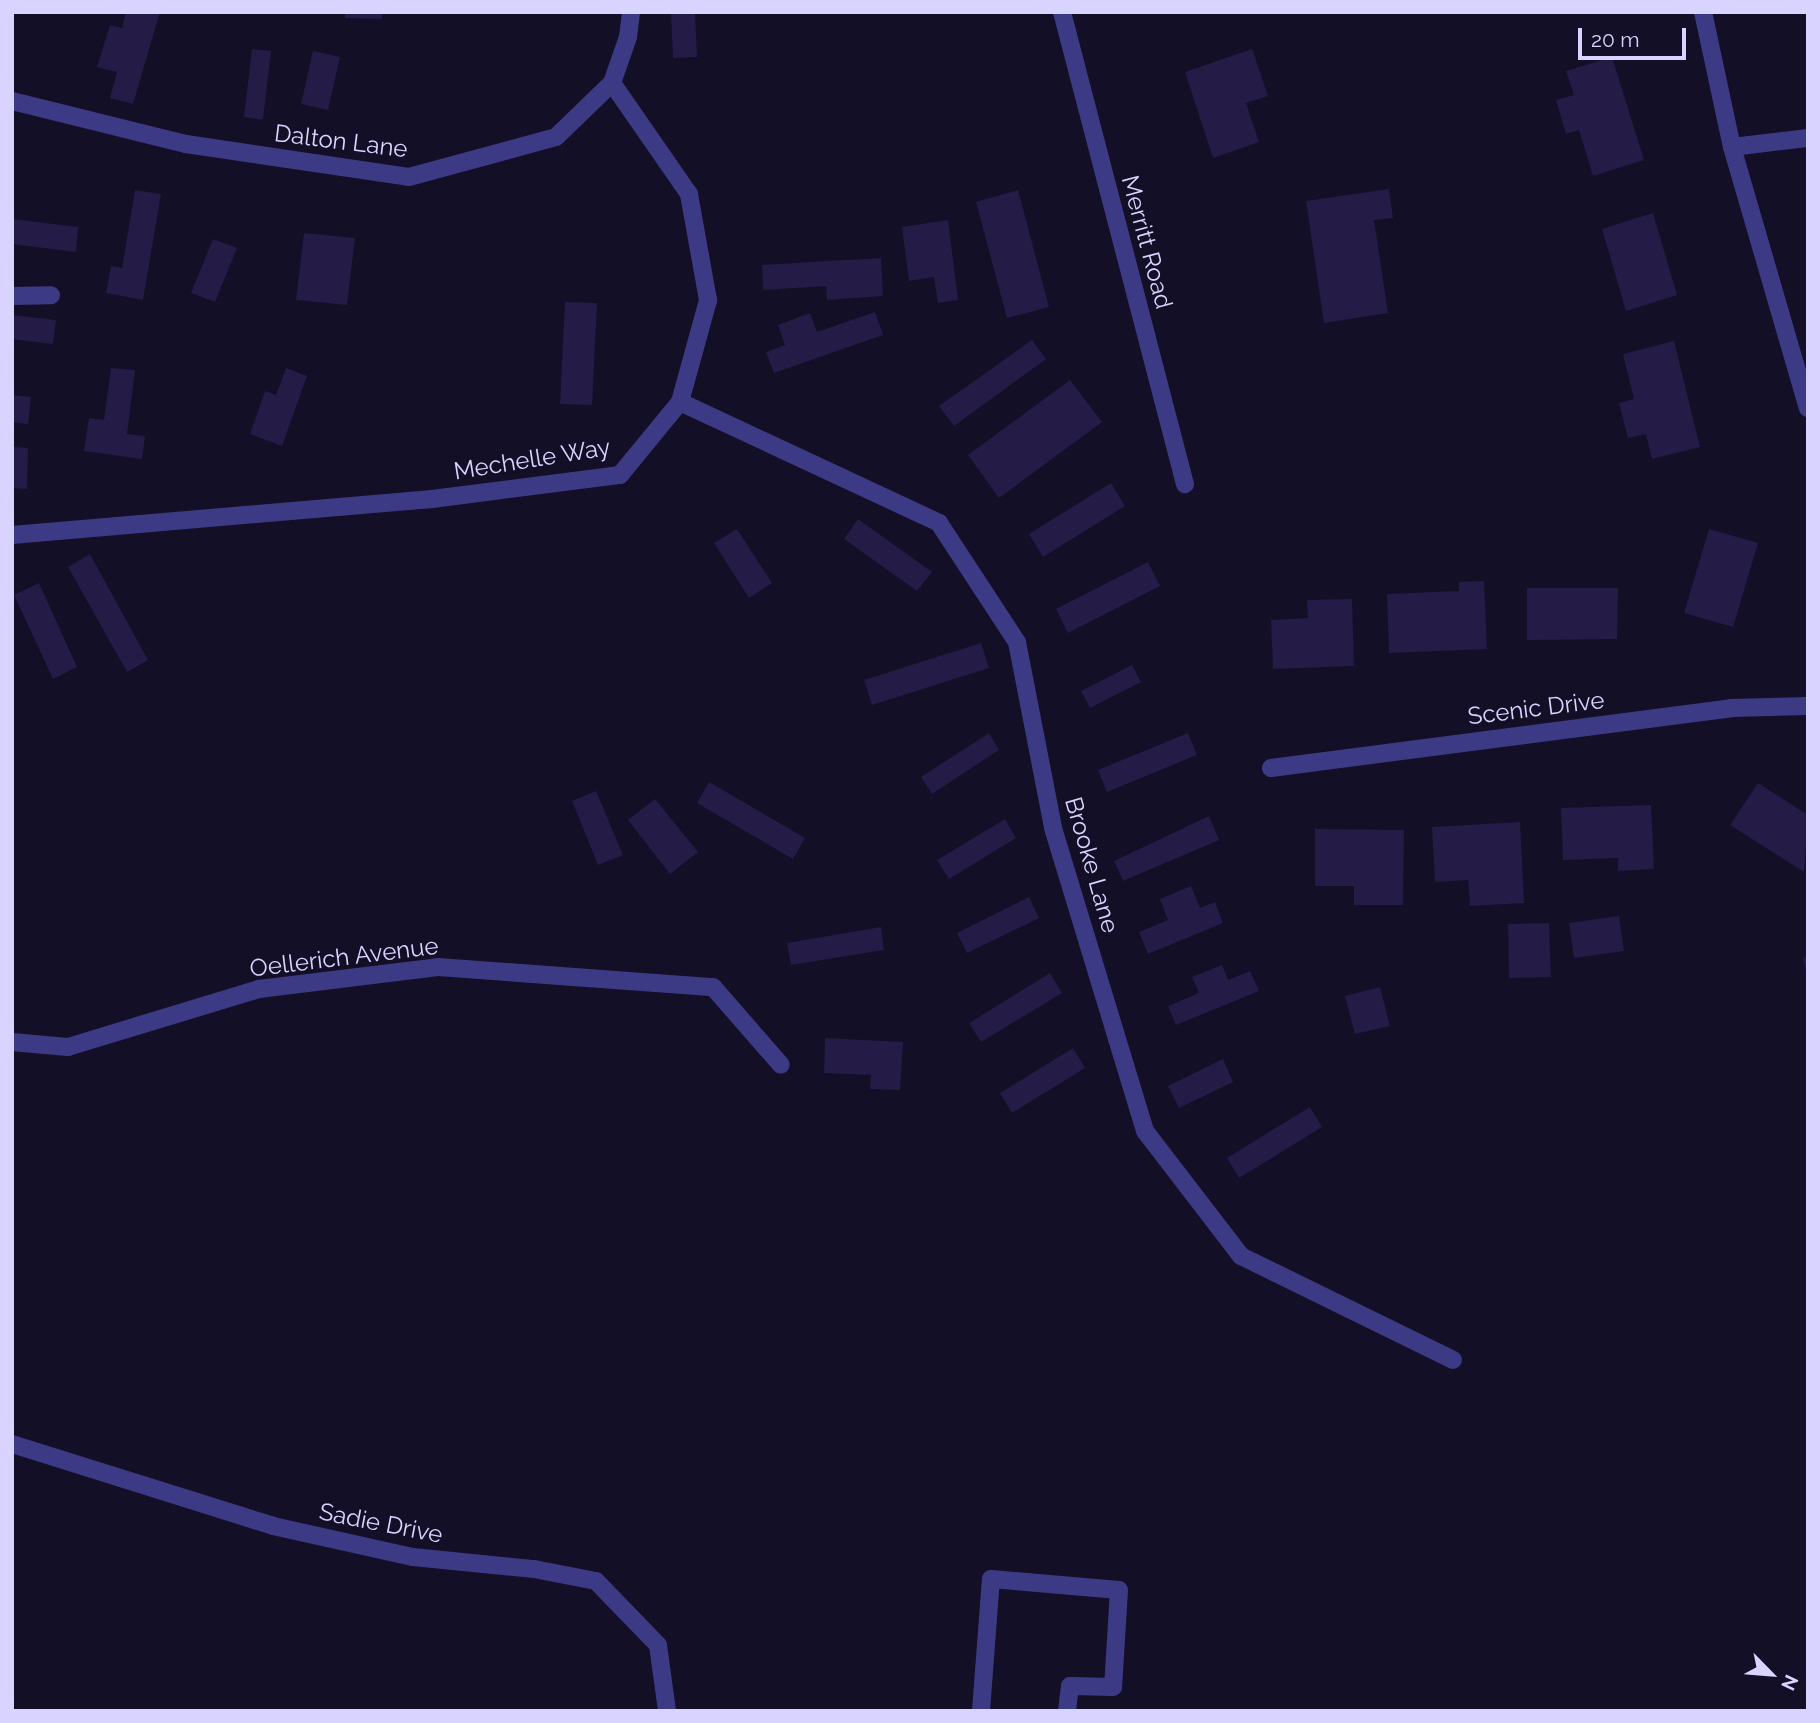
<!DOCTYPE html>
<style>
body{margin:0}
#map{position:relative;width:1820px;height:1723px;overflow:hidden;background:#130f26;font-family:Raleway,sans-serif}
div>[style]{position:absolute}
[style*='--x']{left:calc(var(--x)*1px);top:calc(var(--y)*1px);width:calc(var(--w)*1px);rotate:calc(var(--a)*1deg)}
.building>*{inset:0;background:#241b47}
.minor>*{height:18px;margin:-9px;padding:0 9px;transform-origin:9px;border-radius:9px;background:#3d3a85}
span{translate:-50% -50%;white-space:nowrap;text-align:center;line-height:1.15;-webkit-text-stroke:5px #130f26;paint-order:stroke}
.street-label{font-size:24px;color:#d9d4ff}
.frame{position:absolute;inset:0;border:14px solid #d9d4ff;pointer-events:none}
.north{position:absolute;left:1736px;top:1639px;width:70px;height:70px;-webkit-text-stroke:5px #130f26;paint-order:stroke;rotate:115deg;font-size:19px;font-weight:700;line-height:28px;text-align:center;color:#d9d4ff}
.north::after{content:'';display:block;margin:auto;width:24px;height:32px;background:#d9d4ff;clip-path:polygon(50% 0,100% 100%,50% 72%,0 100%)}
.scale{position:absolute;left:1578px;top:28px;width:108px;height:32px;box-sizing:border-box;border:4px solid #d9d4ff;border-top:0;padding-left:9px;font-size:21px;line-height:24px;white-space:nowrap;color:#d9d4ff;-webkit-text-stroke:5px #130f26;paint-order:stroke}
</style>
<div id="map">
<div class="building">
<i style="clip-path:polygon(126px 12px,160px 12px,133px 104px,110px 98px,117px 72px,97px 67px,110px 25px,122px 28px)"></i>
<i style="clip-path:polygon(345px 12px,382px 12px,382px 19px,345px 18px)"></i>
<i style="clip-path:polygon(671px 12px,695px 12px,697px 57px,673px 58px)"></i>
<i style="clip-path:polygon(252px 49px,271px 51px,263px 120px,244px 117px)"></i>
<i style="clip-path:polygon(1252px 49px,1268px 96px,1246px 103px,1259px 142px,1213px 158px,1185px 72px)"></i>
<i style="clip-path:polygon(313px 51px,340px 57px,328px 110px,301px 104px)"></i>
<i style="clip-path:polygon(1612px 57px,1644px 160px,1593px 176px,1579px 130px,1566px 134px,1556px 100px,1574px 95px,1566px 71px)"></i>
<i style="clip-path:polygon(1389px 189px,1393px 218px,1374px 220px,1388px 313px,1324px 323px,1306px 201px)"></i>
<i style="clip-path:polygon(135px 190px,161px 194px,143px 300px,106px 293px,111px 266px,122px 268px)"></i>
<i style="clip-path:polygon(1018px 190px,1049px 307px,1007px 318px,976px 202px)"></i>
<i style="clip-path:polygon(1653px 213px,1677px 295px,1626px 311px,1602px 229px)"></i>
<i style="clip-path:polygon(12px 219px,78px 227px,76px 252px,12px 244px)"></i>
<i style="clip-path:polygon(948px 220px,958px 300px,938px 303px,934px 277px,909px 281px,902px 227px)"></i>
<i style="clip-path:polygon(304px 233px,355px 238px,347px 305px,296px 300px)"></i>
<i style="clip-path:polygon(213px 239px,237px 248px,215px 302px,191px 293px)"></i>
<i style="clip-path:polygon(881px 258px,883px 296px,827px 300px,826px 286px,763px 290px,762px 265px)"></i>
<i style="clip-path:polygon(565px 302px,597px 303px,592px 405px,560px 404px)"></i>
<i style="clip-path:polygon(875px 312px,883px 335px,774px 373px,766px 352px,785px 345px,778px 325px,810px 313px,817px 332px)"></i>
<i style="clip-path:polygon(12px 315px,56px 320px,53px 344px,12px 339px)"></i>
<i style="clip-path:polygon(1032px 340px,1046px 359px,954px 426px,939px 406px)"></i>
<i style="clip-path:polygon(1674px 341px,1700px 447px,1652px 459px,1646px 434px,1628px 438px,1619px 403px,1634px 399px,1623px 354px)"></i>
<i style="clip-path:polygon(111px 368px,135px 370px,127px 434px,145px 436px,142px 459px,84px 451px,89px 418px,104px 420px)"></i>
<i style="clip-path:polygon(286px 368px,307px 376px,282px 446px,250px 434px,265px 391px,276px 395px)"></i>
<i style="clip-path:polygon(1070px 380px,1102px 422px,999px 498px,968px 455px)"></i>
<i style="clip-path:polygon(12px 395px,31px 397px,28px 424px,12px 422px)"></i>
<i style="clip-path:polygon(12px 447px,28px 448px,27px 489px,12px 488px)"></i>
<i style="clip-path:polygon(1111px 483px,1125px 506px,1043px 557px,1029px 534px)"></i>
<i style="clip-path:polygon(858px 519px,932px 572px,917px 591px,844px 539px)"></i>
<i style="clip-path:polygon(737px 529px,772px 583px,749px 598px,714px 543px)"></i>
<i style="clip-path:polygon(1709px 529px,1758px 543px,1733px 627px,1684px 613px)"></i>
<i style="clip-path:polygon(90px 554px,148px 660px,127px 672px,68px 567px)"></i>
<i style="clip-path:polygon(1148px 562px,1160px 586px,1068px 633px,1056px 609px)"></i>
<i style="clip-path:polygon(1484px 581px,1487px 649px,1389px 653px,1387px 594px,1459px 591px,1459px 582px)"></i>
<i style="clip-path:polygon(39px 583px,77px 667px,53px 679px,14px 595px)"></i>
<i style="clip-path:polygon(1527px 588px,1618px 588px,1617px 639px,1527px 640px)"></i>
<i style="clip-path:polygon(1352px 599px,1354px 666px,1273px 669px,1271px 620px,1308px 618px,1307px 600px)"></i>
<i style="clip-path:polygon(981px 643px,989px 668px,872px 705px,864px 680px)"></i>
<i style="clip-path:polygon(1132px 665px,1141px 682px,1090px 708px,1081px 691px)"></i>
<i style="clip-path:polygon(989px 733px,999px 750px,932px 794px,921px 777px)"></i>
<i style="clip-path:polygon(1188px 733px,1197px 755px,1107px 792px,1098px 770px)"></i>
<i style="clip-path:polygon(709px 782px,805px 838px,793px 859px,697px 803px)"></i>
<i style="clip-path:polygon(1758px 783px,1808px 815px,1804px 872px,1730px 825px)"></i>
<i style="clip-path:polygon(596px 791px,623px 855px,598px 865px,572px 801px)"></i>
<i style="clip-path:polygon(655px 799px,698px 852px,670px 874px,628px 820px)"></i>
<i style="clip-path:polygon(1651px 805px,1654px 869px,1618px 871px,1618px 858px,1563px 860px,1561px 808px)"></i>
<i style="clip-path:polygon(1209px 816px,1219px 840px,1123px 881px,1114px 861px)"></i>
<i style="clip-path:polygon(1005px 819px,1016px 838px,949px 879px,937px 860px)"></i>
<i style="clip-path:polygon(1520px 822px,1524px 903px,1470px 906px,1468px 880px,1435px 882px,1432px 827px)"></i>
<i style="clip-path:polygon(1315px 829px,1404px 830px,1403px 905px,1354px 905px,1354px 886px,1315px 886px)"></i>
<i style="clip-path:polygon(1191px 886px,1200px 908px,1215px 902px,1223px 923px,1148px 954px,1139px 932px,1168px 920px,1160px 899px)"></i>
<i style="clip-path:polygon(1029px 897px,1039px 918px,967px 953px,957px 933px)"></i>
<i style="clip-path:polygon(1619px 916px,1624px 951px,1574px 958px,1569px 923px)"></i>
<i style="clip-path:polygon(1549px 923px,1551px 977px,1509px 978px,1508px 924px)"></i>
<i style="clip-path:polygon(881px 927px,884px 950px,791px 965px,787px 943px)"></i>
<i style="clip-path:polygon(1808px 957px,1808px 973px,1807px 974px,1803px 958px)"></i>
<i style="clip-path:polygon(1222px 965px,1228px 980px,1250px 971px,1259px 991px,1176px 1025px,1168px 1006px,1199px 993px,1192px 977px)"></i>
<i style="clip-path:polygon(1050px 973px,1062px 993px,981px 1042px,969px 1023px)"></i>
<i style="clip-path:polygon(1380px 987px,1390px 1026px,1355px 1034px,1345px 996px)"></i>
<i style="clip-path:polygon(825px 1038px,903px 1042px,900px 1090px,870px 1089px,871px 1075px,824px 1073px)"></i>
<i style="clip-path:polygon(1073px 1048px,1085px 1068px,1012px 1113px,1000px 1093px)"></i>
<i style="clip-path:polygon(1223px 1059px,1233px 1082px,1179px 1108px,1168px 1086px)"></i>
<i style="clip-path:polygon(1310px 1107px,1322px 1127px,1239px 1178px,1227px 1158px)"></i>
</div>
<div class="minor">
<i style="--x:1062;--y:12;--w:488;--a:75.4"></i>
<i style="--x:1703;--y:12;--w:138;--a:77.9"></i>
<i style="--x:1732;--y:147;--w:272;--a:73.8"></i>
<i style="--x:12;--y:101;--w:179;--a:13.9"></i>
<i style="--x:186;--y:144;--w:225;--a:8.4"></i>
<i style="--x:409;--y:177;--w:152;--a:-15.2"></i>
<i style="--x:556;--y:137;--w:78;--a:-44"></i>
<i style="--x:612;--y:83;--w:49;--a:-70.8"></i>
<i style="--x:628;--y:37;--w:25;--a:-83"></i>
<i style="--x:1732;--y:147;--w:77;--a:-6.8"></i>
<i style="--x:12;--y:296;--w:39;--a:-1"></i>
<i style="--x:680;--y:402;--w:286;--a:25"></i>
<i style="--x:939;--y:523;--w:142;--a:56.8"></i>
<i style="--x:1017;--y:642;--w:189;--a:79"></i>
<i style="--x:1053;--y:828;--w:317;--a:73.1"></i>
<i style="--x:1145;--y:1131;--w:158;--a:52.5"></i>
<i style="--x:1241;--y:1256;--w:236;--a:26.1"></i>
<i style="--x:12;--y:535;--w:422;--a:-4.9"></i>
<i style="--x:432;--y:499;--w:190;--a:-7.3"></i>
<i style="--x:620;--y:475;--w:94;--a:-50.6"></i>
<i style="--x:680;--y:402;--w:106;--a:-74.6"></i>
<i style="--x:708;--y:300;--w:108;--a:-100.2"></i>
<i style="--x:689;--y:194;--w:135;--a:-124.7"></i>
<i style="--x:1271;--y:768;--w:464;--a:-7.4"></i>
<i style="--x:1731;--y:708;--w:77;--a:-1.5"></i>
<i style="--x:12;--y:1042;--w:56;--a:5.1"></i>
<i style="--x:68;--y:1047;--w:200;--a:-16.9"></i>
<i style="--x:259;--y:989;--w:180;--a:-7"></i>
<i style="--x:438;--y:967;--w:276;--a:4.2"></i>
<i style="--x:713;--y:987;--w:103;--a:48.9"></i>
<i style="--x:12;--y:1444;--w:274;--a:17.4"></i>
<i style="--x:273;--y:1526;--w:143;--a:12.5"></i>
<i style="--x:413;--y:1557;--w:122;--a:5.7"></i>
<i style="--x:534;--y:1569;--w:63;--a:11"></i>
<i style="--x:596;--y:1581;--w:89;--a:45.9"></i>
<i style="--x:658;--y:1645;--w:67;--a:82.2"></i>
<i style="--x:981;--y:1711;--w:132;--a:-85.7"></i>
<i style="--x:991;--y:1579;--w:128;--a:4.9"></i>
<i style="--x:1119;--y:1590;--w:97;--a:93.5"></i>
<i style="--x:1113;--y:1687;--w:43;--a:-178.7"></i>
<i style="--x:1070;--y:1686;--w:25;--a:97"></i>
</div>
<div class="street-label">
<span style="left:341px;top:141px;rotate:7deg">Dalton Lane</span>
<span style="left:1147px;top:242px;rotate:75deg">Merritt Road</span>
<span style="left:532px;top:459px;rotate:-9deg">Mechelle Way</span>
<span style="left:1536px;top:708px;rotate:-7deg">Scenic Drive</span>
<span style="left:1092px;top:865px;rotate:74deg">Brooke Lane</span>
<span style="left:344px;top:957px;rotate:-7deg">Oellerich Avenue</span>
<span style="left:381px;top:1523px;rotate:11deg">Sadie Drive</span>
</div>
<div class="frame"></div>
<div class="north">N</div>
<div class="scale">20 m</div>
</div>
